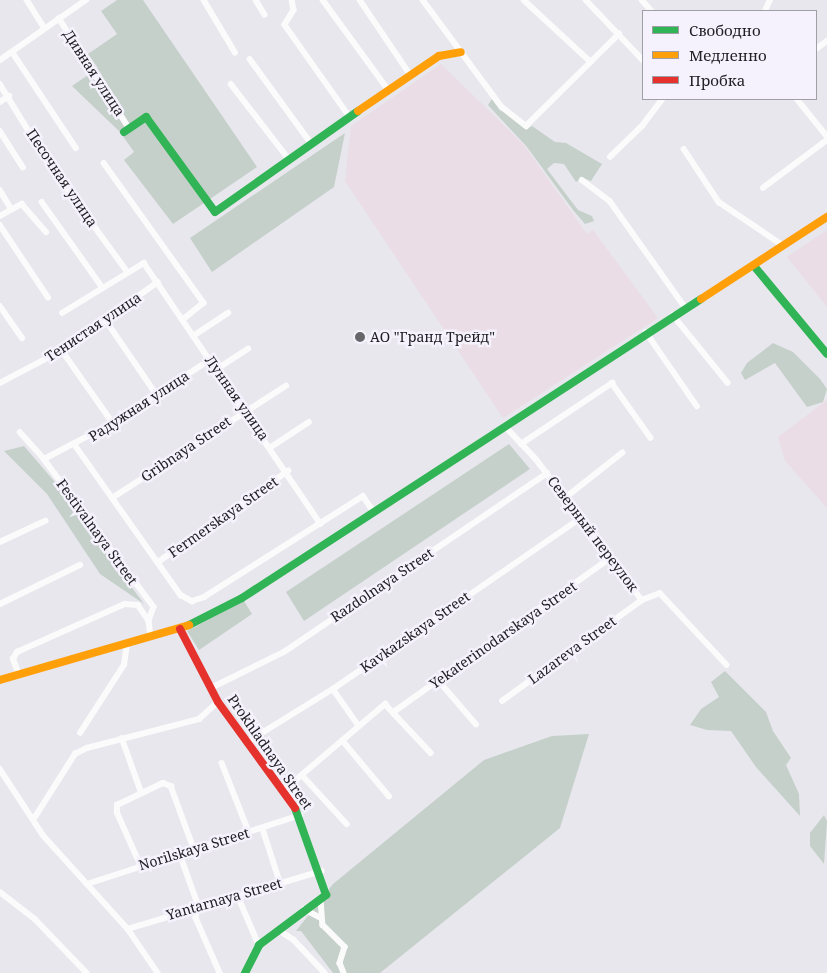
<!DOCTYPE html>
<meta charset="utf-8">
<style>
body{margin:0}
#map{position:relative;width:827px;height:973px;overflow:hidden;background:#e8e7ed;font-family:"Noto Serif",serif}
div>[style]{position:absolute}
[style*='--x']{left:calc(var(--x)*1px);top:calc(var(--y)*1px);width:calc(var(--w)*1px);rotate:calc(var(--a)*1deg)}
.industrial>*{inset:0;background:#ebdde5}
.green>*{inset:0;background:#c5d0ca}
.street>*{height:5.5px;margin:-2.75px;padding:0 2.75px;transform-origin:2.75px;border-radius:2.75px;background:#fcfbfc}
.fast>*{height:8px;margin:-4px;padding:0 4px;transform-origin:4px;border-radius:4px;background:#30b455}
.slow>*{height:8px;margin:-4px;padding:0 4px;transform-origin:4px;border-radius:4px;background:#ff9f0a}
.jam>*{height:8px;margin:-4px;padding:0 4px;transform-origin:4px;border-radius:4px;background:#e5322d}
.dots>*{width:14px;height:14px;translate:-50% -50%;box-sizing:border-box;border:2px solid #f5f2fd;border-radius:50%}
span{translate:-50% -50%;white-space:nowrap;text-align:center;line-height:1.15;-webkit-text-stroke:5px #f5f2fd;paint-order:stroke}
.street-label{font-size:14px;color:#212024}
.poi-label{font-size:14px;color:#212024}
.left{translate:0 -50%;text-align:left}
.legend{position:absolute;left:642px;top:10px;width:175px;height:90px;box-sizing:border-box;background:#f5f2fd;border:1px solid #a09ea6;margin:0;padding:6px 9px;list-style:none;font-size:15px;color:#212024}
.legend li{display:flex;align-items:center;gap:10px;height:25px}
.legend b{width:25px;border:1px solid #a09ea6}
</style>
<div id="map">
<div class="industrial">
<i style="clip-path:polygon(441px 64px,524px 145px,587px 234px,593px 230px,658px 318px,503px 418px,345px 181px,351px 126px)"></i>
<i style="clip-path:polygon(827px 230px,827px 307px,787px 257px)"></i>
<i style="clip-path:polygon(827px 400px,827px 508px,785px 461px,778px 437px)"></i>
</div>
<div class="green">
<i style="clip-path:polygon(117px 0,143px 0,257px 167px,173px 224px,124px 160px,134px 152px,120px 132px,72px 86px,98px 68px,88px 54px,117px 34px,101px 11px)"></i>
<i style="clip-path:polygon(492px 99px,527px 129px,532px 126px,555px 142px,566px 143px,602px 164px,591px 181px,583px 178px,576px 182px,564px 164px,554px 163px,547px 169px,578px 210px,592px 216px,594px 221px,585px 224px,573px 210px,527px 147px,488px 105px)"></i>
<i style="clip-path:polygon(345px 133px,334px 187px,212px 272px,190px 238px)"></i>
<i style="clip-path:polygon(773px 343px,793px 352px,820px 379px,827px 389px,823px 402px,807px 407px,775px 363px,745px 380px,741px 373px,747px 363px)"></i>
<i style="clip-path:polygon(509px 444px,530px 469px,304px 621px,286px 592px)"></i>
<i style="clip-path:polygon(24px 446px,54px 481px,144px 604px,100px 574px,47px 494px,4px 451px)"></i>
<i style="clip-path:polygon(244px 601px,252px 614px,199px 650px,187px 631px)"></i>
<i style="clip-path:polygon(725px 671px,766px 712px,773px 731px,791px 758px,786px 765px,799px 794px,800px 816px,756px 767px,731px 731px,707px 730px,690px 725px,701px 709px,719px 697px,711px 682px)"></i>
<i style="clip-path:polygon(589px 734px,560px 828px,380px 973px,333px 973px,301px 931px,296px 931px,333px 884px,484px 760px,552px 736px)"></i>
<i style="clip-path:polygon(824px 815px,827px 821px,824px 864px,810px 846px,810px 833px)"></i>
</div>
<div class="street">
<i style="--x:27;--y:0;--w:32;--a:58"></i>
<i style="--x:204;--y:0;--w:61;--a:59.2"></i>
<i style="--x:256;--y:0;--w:17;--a:59"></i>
<i style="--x:292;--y:0;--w:10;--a:79"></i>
<i style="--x:294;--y:10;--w:17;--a:121"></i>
<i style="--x:285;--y:25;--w:113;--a:54.8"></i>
<i style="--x:323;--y:0;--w:110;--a:53.9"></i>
<i style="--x:360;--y:0;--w:89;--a:56"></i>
<i style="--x:423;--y:0;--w:133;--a:53.6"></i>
<i style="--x:502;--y:107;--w:31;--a:38"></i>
<i style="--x:526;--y:126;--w:131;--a:-44.7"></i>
<i style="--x:524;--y:0;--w:91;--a:42.8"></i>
<i style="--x:586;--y:0;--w:83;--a:46.5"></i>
<i style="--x:642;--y:0;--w:15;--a:48"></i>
<i style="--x:765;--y:11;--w:12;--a:-66"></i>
<i style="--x:59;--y:18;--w:130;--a:57.5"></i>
<i style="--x:816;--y:49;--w:14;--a:-36"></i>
<i style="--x:13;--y:53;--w:114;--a:56.4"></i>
<i style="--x:250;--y:59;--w:104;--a:54"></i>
<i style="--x:0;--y:60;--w:105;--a:-34.9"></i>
<i style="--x:0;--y:84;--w:94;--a:58.5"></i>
<i style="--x:49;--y:164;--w:132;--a:53.9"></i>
<i style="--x:231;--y:84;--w:95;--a:52.3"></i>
<i style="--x:797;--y:99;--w:48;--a:51"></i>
<i style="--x:0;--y:102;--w:11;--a:-34"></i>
<i style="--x:0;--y:131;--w:43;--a:57.4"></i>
<i style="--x:684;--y:149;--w:64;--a:56.6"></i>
<i style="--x:719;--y:202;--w:78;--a:34.1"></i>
<i style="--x:610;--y:157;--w:45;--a:-44.1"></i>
<i style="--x:642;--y:126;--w:34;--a:-53"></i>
<i style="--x:104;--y:163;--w:172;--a:54.5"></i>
<i style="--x:204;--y:303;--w:27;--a:141"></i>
<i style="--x:582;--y:180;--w:35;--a:37"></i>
<i style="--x:610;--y:201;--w:130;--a:54.7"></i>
<i style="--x:763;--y:188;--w:80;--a:-36.9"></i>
<i style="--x:0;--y:190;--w:21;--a:59"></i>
<i style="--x:42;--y:202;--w:105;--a:54.7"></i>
<i style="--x:0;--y:216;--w:25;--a:-29"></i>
<i style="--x:22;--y:204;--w:37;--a:49"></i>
<i style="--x:0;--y:225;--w:87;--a:56.3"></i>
<i style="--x:0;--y:306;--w:39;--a:55"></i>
<i style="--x:62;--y:313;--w:96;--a:-31.4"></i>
<i style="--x:144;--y:263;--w:315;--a:55.9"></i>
<i style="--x:673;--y:315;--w:87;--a:51"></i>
<i style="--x:105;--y:319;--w:92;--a:55.6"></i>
<i style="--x:646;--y:332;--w:90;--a:55.4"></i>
<i style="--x:193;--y:336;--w:42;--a:-33.3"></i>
<i style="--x:61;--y:349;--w:90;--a:54.9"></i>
<i style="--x:217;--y:369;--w:37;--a:-33"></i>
<i style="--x:0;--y:383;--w:64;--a:-27.8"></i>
<i style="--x:57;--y:353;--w:123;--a:-35.1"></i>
<i style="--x:505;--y:426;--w:45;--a:46.8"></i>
<i style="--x:536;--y:459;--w:176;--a:53.1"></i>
<i style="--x:642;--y:600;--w:19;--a:-21"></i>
<i style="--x:660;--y:593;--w:98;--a:47.1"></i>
<i style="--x:20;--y:432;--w:36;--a:48"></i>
<i style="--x:44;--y:459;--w:184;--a:53.4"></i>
<i style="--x:154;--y:607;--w:15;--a:110"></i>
<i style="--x:149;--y:621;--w:16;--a:83"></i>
<i style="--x:521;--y:444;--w:110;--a:-33.8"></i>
<i style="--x:612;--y:383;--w:67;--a:54.7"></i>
<i style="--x:75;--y:445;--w:184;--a:54.8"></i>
<i style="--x:181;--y:595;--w:13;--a:29"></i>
<i style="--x:192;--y:601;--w:13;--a:-18"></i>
<i style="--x:204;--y:597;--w:188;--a:-32.4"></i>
<i style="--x:363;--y:496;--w:19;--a:55"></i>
<i style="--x:271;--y:447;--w:45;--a:-33.3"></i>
<i style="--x:44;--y:459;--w:78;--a:-27.6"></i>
<i style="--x:113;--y:423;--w:106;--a:-33.1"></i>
<i style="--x:112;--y:498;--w:207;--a:-32.8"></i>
<i style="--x:565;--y:498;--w:73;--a:-38.3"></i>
<i style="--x:0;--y:542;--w:50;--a:-25"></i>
<i style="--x:158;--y:562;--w:159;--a:-35"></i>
<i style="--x:0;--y:604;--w:89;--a:-26"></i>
<i style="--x:19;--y:675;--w:17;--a:-111"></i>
<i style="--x:13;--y:659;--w:8;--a:-60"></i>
<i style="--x:17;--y:652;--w:118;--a:-24"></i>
<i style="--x:125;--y:604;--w:13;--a:4"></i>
<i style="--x:138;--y:605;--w:19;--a:55"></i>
<i style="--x:439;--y:681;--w:57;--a:49.3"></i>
<i style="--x:211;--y:688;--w:81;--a:-26.3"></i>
<i style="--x:284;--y:652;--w:318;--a:-34.2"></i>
<i style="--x:333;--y:689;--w:45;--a:54.9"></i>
<i style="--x:502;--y:701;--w:173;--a:-35.8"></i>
<i style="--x:395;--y:711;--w:264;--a:-35.4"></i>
<i style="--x:80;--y:733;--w:81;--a:-57.1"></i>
<i style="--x:124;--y:665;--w:22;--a:-82"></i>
<i style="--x:122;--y:738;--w:56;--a:70.3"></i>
<i style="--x:249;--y:741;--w:99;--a:-31.8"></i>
<i style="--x:333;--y:689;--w:299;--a:-34.6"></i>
<i style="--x:343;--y:741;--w:72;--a:50.1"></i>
<i style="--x:222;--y:763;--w:74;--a:68.6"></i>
<i style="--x:0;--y:769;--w:79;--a:56.9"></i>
<i style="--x:43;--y:835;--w:127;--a:47.9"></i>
<i style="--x:128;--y:929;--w:53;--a:55.7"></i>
<i style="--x:303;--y:776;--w:65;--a:47.5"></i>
<i style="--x:284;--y:790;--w:133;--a:-40.4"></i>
<i style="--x:385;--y:704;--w:67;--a:46.8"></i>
<i style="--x:35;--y:817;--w:75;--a:-57.6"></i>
<i style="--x:75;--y:754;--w:13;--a:-27"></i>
<i style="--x:87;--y:748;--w:116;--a:-14.5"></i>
<i style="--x:199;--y:719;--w:25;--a:-42"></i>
<i style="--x:263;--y:829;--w:56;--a:72.2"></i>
<i style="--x:180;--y:854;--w:53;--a:70.2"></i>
<i style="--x:198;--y:904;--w:14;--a:98"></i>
<i style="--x:196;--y:918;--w:60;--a:66.4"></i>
<i style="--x:140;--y:865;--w:57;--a:-113.9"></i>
<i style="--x:117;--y:813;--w:8;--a:-90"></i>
<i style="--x:117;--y:805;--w:51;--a:-25.6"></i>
<i style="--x:163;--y:783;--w:9;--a:21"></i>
<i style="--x:171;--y:786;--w:67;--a:69.9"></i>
<i style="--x:87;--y:884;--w:224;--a:-17.9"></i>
<i style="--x:0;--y:892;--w:44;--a:37.6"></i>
<i style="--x:35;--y:919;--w:75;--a:46.1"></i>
<i style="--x:238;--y:896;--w:53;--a:66.8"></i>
<i style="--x:321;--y:899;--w:26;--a:86"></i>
<i style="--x:323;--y:925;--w:31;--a:45"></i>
<i style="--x:345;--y:947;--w:17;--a:107"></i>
<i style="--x:340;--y:963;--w:11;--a:68"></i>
<i style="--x:304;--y:909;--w:17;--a:28"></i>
<i style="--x:128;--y:929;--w:202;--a:-16.7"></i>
<i style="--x:279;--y:930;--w:18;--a:34"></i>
<i style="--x:294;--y:940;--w:45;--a:46.8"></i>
</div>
<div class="fast">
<i style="--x:124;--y:132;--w:27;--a:-34"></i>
<i style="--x:146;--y:117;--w:117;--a:54"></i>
<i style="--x:215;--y:212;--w:175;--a:-35.2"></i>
<i style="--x:754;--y:266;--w:114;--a:50.3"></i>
<i style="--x:189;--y:625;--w:59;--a:-27"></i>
<i style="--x:242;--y:598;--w:548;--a:-33.08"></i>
<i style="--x:245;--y:973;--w:31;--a:-63"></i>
<i style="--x:259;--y:945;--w:84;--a:-36.7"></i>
<i style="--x:326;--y:895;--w:92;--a:-109.6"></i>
</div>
<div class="slow">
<i style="--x:358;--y:111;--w:98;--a:-34.2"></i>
<i style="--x:439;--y:56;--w:22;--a:-10"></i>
<i style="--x:701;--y:299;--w:150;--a:-33.1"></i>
<i style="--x:0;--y:680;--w:197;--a:-16.2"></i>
</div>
<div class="jam">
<i style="--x:180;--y:629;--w:82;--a:62.5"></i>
<i style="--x:218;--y:702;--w:131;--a:54"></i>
</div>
<div class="dots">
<i style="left:360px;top:337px;background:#67666a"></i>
</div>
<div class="street-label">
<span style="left:94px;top:73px;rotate:57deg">Дивная улица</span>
<span style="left:62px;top:178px;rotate:56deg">Песочная улица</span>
<span style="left:93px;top:327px;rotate:-34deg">Тенистая улица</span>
<span style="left:237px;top:398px;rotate:55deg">Лунная улица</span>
<span style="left:139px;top:406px;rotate:-33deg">Радужная улица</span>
<span style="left:186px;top:449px;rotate:-34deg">Gribnaya Street</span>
<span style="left:223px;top:517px;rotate:-35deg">Fermerskaya Street</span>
<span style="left:97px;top:532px;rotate:54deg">Festivalnaya Street</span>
<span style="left:593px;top:534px;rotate:53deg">Северный переулок</span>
<span style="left:382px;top:585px;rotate:-34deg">Razdolnaya Street</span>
<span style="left:415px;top:632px;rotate:-35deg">Kavkazskaya Street</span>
<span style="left:503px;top:635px;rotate:-35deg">Yekaterinodarskaya Street</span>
<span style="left:572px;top:650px;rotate:-36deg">Lazareva Street</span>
<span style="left:270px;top:752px;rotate:55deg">Prokhladnaya Street</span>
<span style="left:194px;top:849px;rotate:-17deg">Norilskaya Street</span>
<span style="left:224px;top:899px;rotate:-16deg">Yantarnaya Street</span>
</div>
<div class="poi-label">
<span class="left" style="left:370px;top:337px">АО "Гранд Трейд"</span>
</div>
<ul class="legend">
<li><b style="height:6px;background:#30b455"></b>Свободно</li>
<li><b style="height:6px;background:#ff9f0a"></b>Медленно</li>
<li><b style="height:6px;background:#e5322d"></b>Пробка</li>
</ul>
</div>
